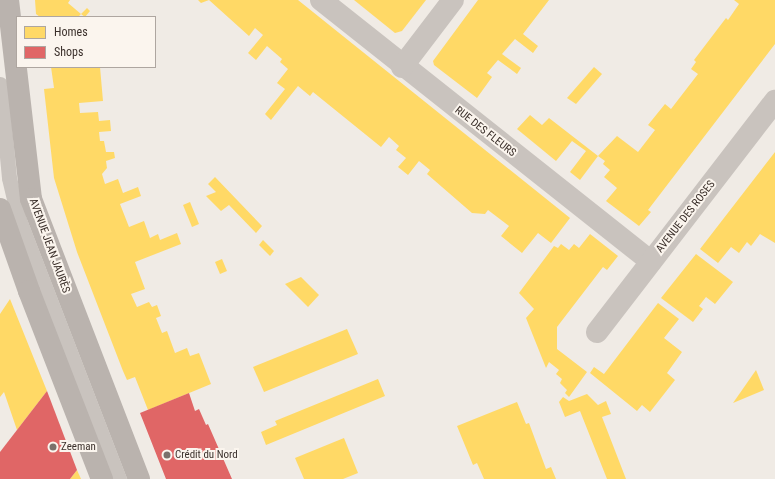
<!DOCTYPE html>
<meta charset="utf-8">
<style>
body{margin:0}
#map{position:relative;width:775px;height:479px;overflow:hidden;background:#f0ebe5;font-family:"Roboto Condensed",sans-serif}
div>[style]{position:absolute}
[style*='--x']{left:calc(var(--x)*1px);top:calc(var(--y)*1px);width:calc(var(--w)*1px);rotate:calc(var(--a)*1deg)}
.homes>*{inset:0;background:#ffd966}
.shops>*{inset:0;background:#e06666}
.service>*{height:15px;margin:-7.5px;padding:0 7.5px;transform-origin:7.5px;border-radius:7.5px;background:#c9c3be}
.minor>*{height:22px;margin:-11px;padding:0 11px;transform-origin:11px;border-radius:11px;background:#c9c3be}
.secondary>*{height:22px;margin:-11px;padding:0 11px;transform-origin:11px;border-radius:11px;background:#bab3ae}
.dots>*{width:11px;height:11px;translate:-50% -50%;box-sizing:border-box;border:2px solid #fbf5ee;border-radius:50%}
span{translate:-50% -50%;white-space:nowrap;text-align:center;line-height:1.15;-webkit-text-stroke:4px #fbf5ee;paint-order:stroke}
.street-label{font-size:11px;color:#3b302b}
.poi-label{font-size:11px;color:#3b302b}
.left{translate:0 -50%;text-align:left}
.legend{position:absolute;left:16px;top:16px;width:140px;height:52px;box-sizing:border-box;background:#fbf5ee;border:1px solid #aea6a0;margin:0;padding:5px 7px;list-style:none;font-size:12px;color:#3b302b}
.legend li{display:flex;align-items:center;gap:8px;height:20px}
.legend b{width:20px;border:1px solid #aea6a0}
</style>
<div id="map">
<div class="homes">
<i style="clip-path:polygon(35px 0,70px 0,68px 3px,81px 14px,87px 8px,90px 11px,85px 17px,81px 14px,78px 17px,40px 17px,36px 14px)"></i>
<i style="clip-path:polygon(198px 0,298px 0,570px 218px,551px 243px,538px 233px,522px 253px,501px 236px,509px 226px,488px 210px,485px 214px,472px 213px,427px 174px,430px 170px,419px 161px,408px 175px,398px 167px,406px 158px,396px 150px,399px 146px,389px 137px,381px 147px,313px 92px,310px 96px,298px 86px,271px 120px,265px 114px,285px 89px,277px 83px,288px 69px,280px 62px,282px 59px,267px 46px,256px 60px,248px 53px,263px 35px,255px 28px,249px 36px,209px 0,201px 3px)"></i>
<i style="clip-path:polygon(354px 0,426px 0,402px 31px,395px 33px)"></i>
<i style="clip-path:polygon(478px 0,549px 0,523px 34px,538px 46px,533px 53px,515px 39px,502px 54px,521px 68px,517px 74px,498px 60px,487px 73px,492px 77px,477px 98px,434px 65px,433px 61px)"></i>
<i style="clip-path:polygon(734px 0,775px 0,775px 44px,648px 210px,651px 212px,639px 226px,606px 201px,617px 188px,604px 177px,610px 170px,603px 164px,605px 161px,598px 156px,617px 136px,638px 152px,655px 130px,648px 125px,665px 104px,671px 109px,698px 74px,691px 69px,696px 62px,694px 60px,726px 18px,728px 20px,739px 4px)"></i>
<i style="clip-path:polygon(51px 67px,100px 67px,103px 101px,79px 103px,80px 113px,98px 112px,99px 121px,110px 120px,111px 131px,99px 132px,100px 141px,104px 141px,106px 152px,114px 152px,115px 158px,106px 161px,107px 168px,102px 174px,105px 184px,118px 179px,123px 193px,138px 187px,141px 196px,120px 204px,129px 227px,144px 221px,150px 238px,158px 234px,160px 240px,177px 233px,181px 244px,135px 262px,145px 289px,131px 294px,137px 307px,149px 302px,152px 307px,157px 305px,161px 316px,156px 318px,162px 333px,167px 331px,175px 353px,187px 348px,190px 356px,199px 353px,211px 384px,148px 410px,135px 377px,127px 380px,123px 371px,77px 252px,54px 178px,44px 89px,54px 88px)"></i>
<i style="clip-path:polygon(594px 67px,602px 74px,576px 104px,567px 98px)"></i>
<i style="clip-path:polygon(530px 115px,542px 125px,549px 118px,598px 156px,580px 180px,570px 172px,586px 151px,572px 141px,556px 161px,517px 129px)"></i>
<i style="clip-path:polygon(775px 152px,775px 243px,760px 234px,751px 246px,747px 242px,739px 253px,731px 247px,718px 263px,700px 249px)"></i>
<i style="clip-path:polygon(215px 177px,262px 226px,256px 233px,229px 205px,221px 211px,206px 196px,216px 192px,208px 184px)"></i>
<i style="clip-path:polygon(190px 202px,199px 224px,192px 227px,183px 205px)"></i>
<i style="clip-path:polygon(590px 234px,618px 256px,607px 270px,603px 267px,557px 327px,557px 349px,587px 372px,569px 397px,565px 393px,567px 390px,560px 383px,562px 379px,556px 374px,559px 370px,549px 362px,546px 368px,526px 318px,534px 309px,519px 293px,554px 246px,558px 248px,561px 244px,569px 250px,574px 244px,579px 248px)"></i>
<i style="clip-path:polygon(263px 240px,274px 251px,270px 256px,259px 245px)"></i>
<i style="clip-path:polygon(696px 254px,733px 282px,715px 304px,706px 297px,699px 306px,703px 309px,693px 322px,661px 298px)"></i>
<i style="clip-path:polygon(222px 259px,227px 271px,220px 274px,215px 262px)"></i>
<i style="clip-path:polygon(301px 277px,319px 295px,308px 307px,285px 284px)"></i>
<i style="clip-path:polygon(10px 299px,47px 391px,17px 430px,4px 392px,0 397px,0 314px)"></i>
<i style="clip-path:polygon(658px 303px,679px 319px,664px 338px,682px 352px,667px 373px,675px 380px,650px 412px,642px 405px,637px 411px,590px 373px,594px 367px,604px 374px)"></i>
<i style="clip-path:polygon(347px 329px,358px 354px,264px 392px,253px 367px)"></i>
<i style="clip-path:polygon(756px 370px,764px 390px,733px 403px)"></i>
<i style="clip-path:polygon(378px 379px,385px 396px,266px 445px,261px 432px,277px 425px,275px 421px)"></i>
<i style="clip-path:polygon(587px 394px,598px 405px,606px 401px,611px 414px,602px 417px,626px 479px,607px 479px,580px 411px,565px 417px,559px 402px,563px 397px,569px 401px)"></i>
<i style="clip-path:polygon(517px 402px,526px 424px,529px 423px,546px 469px,551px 467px,556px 479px,484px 479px,477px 463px,473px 465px,457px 426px)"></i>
<i style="clip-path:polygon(344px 438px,358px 473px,343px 479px,304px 479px,295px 458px)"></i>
<i style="clip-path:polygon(77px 470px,81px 479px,70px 479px)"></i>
</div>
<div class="shops">
<i style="clip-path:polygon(47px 391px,77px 470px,70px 479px,0 479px,0 452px)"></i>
<i style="clip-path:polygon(189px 393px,195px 411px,199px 409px,206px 425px,208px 424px,232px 479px,166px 479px,140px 413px)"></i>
</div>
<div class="service">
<i style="--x:0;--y:84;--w:94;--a:84.5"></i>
<i style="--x:9;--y:178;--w:43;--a:76.6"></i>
<i style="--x:19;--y:220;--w:278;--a:68.9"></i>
</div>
<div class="minor">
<i style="--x:321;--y:0;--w:421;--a:38.4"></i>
<i style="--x:402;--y:67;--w:84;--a:-52.7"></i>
<i style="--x:597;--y:332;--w:292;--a:-52.4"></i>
</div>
<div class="secondary">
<i style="--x:8;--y:0;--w:200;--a:83.4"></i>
<i style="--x:31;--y:199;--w:300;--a:68.9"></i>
<i style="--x:0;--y:209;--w:87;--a:70.5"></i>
<i style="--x:29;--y:291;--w:202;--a:68.8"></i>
</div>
<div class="dots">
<i style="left:53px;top:447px;background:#7a716c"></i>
<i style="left:167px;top:455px;background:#7a716c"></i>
</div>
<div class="street-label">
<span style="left:485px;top:132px;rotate:38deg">RUE DES FLEURS</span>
<span style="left:686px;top:217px;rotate:-52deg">AVENUE DES ROSES</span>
<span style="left:49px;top:246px;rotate:70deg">AVENUE JEAN JAURÈS</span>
</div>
<div class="poi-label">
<span class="left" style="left:61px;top:447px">Zeeman</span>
<span class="left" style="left:175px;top:455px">Crédit du Nord</span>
</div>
<ul class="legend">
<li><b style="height:11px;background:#ffd966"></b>Homes</li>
<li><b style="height:11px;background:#e06666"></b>Shops</li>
</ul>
</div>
